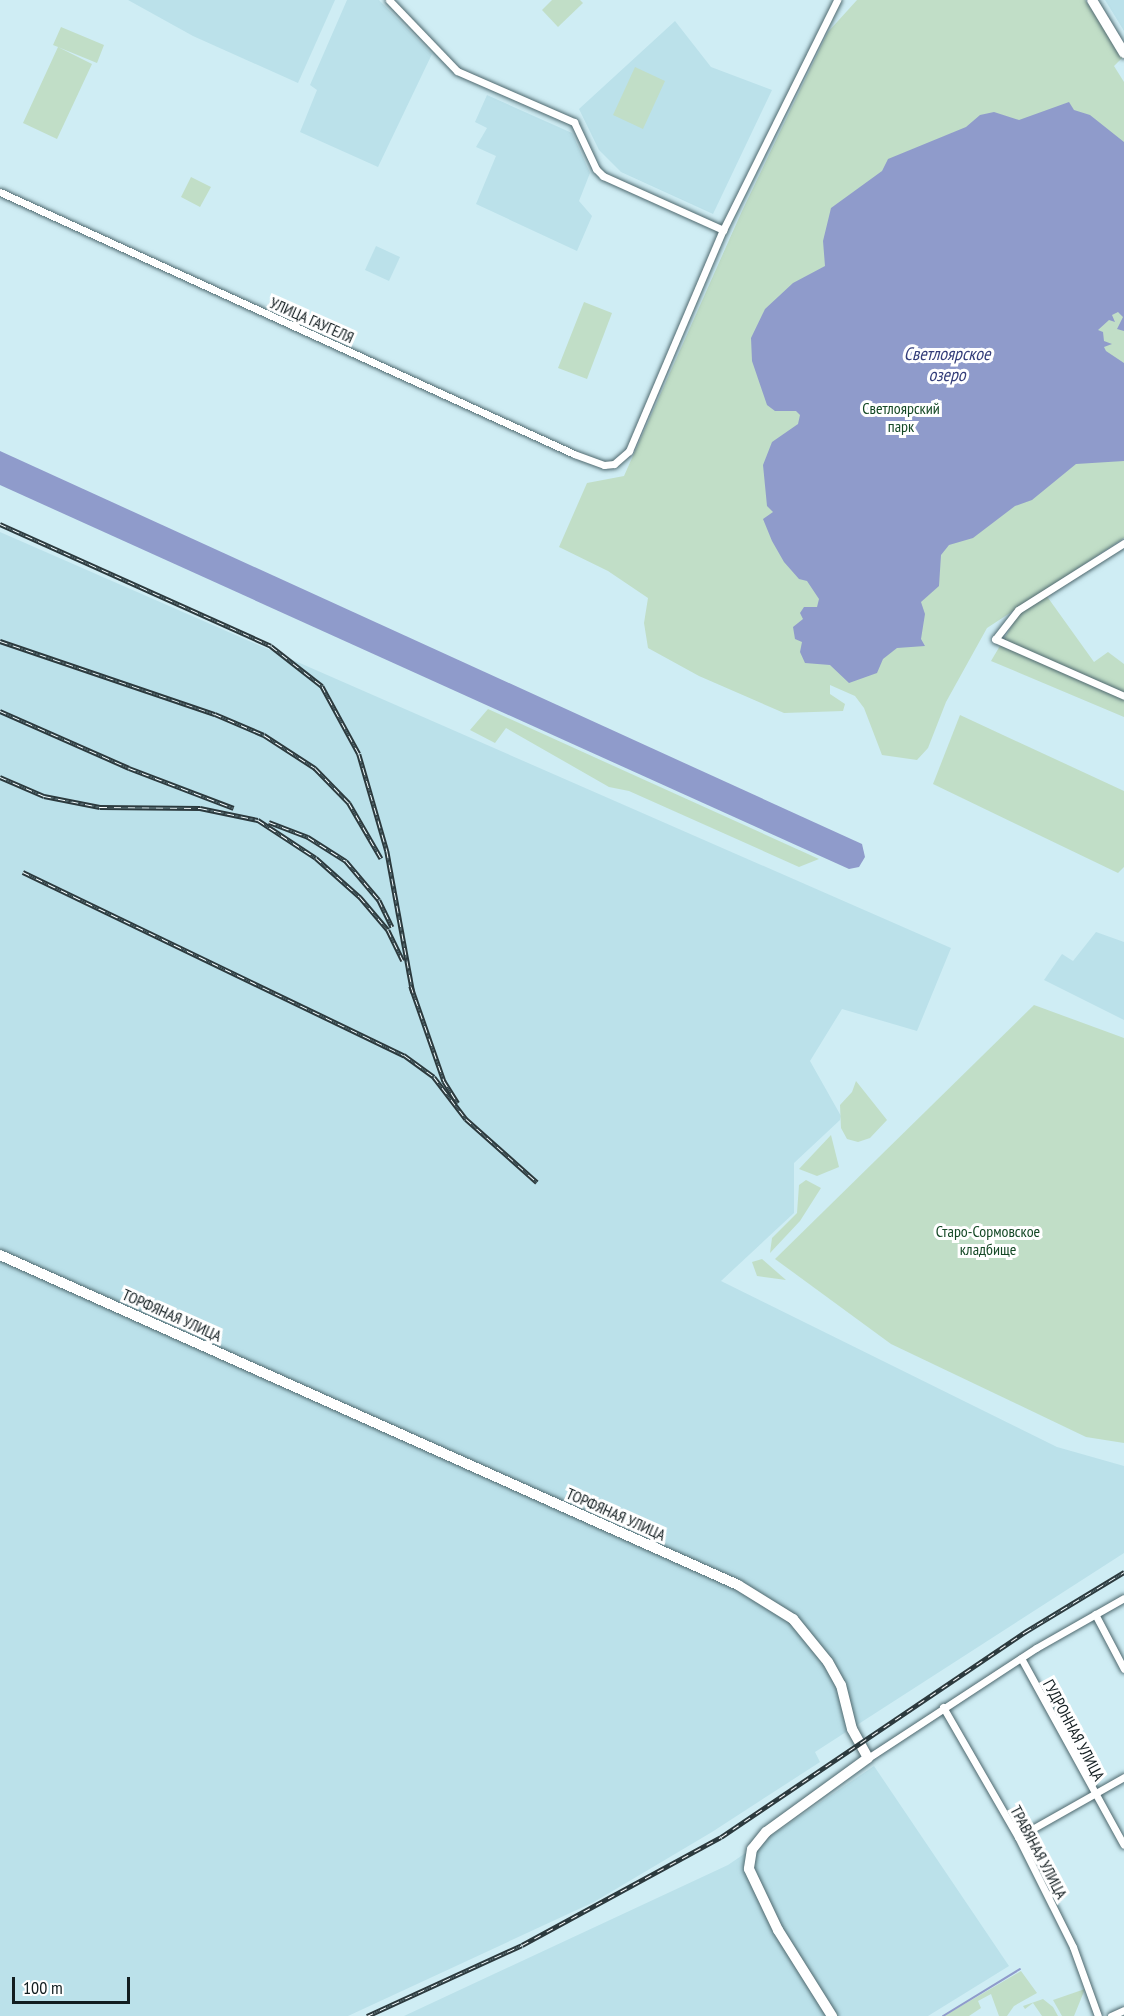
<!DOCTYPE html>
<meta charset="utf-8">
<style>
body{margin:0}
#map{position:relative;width:1124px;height:2016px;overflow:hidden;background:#cfedf4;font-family:"PT Sans Narrow",sans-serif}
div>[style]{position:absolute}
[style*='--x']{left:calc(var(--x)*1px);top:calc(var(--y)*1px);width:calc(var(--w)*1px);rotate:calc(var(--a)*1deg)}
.built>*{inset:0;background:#bbe1ea}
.green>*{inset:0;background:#c1dec7}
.water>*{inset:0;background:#8f9bcb}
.stream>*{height:2px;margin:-1px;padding:0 1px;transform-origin:1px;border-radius:1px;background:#8f9bcb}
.roads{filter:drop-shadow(0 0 2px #4e686e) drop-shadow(0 0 2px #4e686e)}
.street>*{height:7px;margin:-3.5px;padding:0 3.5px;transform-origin:3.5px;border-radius:3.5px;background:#fff}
.secondary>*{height:10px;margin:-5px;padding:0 5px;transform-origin:5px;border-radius:5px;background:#fff}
.rail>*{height:4.5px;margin-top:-2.25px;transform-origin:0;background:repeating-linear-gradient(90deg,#fff 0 7px,#2c3a3e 0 14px);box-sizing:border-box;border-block:2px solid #2c3a3e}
span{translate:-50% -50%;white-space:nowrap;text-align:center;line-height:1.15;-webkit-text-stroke:6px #fff;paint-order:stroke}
.street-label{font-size:16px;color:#121d20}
.park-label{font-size:16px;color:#154926}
.water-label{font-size:18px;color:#343e7a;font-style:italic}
.scale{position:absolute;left:12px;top:1977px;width:118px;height:27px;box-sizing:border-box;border:3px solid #121d20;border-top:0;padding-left:8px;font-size:18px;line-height:21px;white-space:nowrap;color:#121d20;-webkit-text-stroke:4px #fff;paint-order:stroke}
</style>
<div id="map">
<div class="built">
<i style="clip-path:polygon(128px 0,335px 0,298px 83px,193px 36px)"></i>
<i style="clip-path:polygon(347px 0,379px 0,432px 54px,378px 167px,300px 132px,317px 90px,310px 85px)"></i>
<i style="clip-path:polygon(1105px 0,1124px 0,1124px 31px)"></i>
<i style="clip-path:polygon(675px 21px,711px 67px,772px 90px,713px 214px,621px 172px,599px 150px,579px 109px)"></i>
<i style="clip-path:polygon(487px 95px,572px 133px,590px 173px,579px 201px,592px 216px,577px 251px,476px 204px,496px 156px,476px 147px,487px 128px,475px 122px)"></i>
<i style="clip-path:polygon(376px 246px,400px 257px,389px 281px,365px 270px)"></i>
<i style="clip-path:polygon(0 532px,951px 948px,917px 1031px,842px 1009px,810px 1061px,841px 1116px,840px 1120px,794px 1163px,794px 1213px,721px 1281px,1057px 1447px,1124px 1466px,1124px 1553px,815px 1752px,820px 1762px,712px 1832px,594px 1902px,348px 2016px,0 2016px)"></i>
<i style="clip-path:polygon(1096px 932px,1124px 942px,1124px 1020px,1044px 980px,1062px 954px,1073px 961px)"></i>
<i style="clip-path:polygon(874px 1766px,1009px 1966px,928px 2016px,404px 2016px,728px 1865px)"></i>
</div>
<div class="green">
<i style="clip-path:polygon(552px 0,580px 0,583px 3px,558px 27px,542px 10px)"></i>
<i style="clip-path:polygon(857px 0,1085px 0,1123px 57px,1114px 66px,1124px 82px,1124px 538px,987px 628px,946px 702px,928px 748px,917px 760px,882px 755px,864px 708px,855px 696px,830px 685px,830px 694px,845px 704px,843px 711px,784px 713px,699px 676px,648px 648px,644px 623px,648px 598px,608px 571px,559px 547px,587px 483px,624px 476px,742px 211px,828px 32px)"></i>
<i style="clip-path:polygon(61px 27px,104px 45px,97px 63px,58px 47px,92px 64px,57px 139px,23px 123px,58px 47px,53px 45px)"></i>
<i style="clip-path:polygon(635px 67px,665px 81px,643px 129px,613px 115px)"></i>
<i style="clip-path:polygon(191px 177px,211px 187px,200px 207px,181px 197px)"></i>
<i style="clip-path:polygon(584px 302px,612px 313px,587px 379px,558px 368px)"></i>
<i style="clip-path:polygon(1046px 595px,1094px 662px,1108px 652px,1124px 664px,1124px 717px,991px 661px,1020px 612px)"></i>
<i style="clip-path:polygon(488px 709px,819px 859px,799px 867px,629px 791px,609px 787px,506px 728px,495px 743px,470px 730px)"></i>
<i style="clip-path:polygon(960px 715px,1124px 791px,1124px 867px,1118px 873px,933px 784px)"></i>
<i style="clip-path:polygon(1034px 1005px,1124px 1038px,1124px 1443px,1086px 1437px,891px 1344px,775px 1259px)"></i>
<i style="clip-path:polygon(856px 1081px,887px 1120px,870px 1138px,858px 1142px,847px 1139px,841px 1128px,840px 1105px,852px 1092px)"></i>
<i style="clip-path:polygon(831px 1135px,839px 1167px,817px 1176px,799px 1169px)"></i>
<i style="clip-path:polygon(806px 1180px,821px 1188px,800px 1221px,770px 1253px,772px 1238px,797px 1213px,799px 1185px)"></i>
<i style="clip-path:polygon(762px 1259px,786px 1280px,757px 1276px,752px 1262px)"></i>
<i style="clip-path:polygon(1021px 1971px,1037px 1993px,1014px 2006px,1007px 2016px,999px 2016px,991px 1994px,978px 2001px,981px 2008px,969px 2016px,944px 2016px)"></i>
<i style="clip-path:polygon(1085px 1989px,1074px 2016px,1062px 2016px,1053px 2000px)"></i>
<i style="clip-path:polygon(1043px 1999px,1053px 2007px,1058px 2016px,1042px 2016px,1033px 2003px,1025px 2009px,1023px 2006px)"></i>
</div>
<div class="water">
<i style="clip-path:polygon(1069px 102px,1074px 110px,1090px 115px,1124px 142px,1124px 331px,1117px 329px,1123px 317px,1118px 312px,1112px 315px,1115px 322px,1109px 320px,1098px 330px,1103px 332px,1104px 341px,1112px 344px,1104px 347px,1106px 351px,1124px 363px,1124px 461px,1076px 464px,1032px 500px,1015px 506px,973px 538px,949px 545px,941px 555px,939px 586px,921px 602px,925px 614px,921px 639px,925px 646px,897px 648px,883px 659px,877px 673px,849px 683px,830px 665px,805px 663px,800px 652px,802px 642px,795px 639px,793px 627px,803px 619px,800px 613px,804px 607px,817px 607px,819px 599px,807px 581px,799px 579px,784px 562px,772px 541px,763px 519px,773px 512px,767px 506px,763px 465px,772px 442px,798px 424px,800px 415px,796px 411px,775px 411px,767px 405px,752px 361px,751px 338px,765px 309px,793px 283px,825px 266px,823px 241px,831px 208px,882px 171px,888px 159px,966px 127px,980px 115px,994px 112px,1019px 120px)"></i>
<i style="clip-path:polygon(0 451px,862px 844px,865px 857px,859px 867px,849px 869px,0 485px)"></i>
</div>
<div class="stream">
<i style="--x:943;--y:2016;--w:90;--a:-31.4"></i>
</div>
<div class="roads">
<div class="street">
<i style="--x:389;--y:0;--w:98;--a:46.2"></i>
<i style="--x:457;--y:71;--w:128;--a:23.6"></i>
<i style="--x:574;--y:122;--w:52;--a:64.9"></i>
<i style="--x:596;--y:169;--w:10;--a:45"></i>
<i style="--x:603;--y:176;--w:132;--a:24.2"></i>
<i style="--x:0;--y:192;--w:631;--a:24.53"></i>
<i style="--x:574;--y:454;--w:32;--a:20"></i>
<i style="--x:604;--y:465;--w:10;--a:-6"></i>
<i style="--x:614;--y:464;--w:20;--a:-41"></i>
<i style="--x:629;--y:451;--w:240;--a:-67"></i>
<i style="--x:723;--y:230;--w:257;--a:-63.6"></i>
<i style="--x:1124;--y:543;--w:125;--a:147.7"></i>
<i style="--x:1018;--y:610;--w:37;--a:128"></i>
<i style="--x:995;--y:639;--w:141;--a:23.8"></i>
<i style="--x:1095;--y:1614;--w:62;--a:62.2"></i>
<i style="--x:1021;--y:1658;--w:213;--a:61.2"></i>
<i style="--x:943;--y:1707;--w:150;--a:60"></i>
<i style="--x:1018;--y:1837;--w:123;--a:63.4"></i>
<i style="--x:1073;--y:1947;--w:73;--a:70.1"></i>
<i style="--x:868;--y:1758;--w:201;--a:-33.2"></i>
<i style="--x:1036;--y:1648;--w:101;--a:-29.6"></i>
<i style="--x:1018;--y:1837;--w:122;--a:-29.5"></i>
<i style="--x:1111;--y:2016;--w:14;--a:-25"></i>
</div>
<div class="secondary">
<i style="--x:1092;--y:0;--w:62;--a:58.9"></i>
<i style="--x:0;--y:1255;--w:808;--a:24.09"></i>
<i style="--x:738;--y:1585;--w:65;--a:31.7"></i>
<i style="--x:793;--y:1619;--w:55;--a:50.9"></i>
<i style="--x:828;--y:1662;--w:26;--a:61"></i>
<i style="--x:841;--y:1685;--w:45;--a:76"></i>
<i style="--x:852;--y:1729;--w:33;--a:61"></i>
<i style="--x:868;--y:1758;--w:126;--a:144"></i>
<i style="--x:766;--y:1832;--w:22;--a:129"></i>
<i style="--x:752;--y:1849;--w:20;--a:99"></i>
<i style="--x:749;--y:1869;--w:68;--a:64.6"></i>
<i style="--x:778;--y:1930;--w:102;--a:57.9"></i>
</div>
</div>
<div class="rail">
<i style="--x:0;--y:524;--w:297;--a:24.2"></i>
<i style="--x:271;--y:646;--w:65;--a:38.1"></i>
<i style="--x:322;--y:686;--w:77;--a:61.4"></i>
<i style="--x:359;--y:754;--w:101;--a:73.9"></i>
<i style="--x:387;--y:851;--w:144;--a:79.6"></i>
<i style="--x:0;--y:641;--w:227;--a:18.8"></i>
<i style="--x:215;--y:714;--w:53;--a:23.2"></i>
<i style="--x:264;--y:735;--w:61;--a:32.9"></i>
<i style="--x:315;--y:768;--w:49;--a:45.8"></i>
<i style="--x:349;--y:803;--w:64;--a:59.8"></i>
<i style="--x:0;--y:711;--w:141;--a:23.8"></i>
<i style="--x:129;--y:768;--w:112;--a:20.9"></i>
<i style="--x:0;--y:777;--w:48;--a:23.4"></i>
<i style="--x:44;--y:796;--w:57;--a:11.1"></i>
<i style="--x:100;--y:807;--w:100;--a:0.6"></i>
<i style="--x:200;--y:808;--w:59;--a:11.7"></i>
<i style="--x:258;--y:820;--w:69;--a:33.2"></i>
<i style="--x:316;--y:858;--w:59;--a:41.6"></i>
<i style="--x:360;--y:897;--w:43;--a:49.7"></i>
<i style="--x:388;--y:930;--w:34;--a:64"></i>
<i style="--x:269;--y:822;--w:42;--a:21"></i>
<i style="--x:308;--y:837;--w:45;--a:32.3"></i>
<i style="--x:346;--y:861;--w:51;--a:49.8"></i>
<i style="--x:379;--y:900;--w:30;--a:64"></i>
<i style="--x:23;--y:872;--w:423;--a:25.7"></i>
<i style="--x:404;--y:1055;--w:37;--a:36"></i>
<i style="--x:434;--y:1077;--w:53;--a:52.7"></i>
<i style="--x:466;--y:1119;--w:95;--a:41.6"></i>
<i style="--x:411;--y:986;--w:101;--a:70.8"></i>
<i style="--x:444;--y:1081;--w:26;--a:58"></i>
<i style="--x:367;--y:2016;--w:170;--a:-24.6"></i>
<i style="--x:522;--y:1945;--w:226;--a:-28.5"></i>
<i style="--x:721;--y:1837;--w:367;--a:-34"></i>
<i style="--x:1025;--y:1632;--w:116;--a:-31.2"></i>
</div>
<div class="street-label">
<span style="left:312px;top:320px;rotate:24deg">УЛИЦА ГАУГЕЛЯ</span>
<span style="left:172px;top:1315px;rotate:24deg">ТОРФЯНАЯ УЛИЦА</span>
<span style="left:616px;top:1514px;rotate:24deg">ТОРФЯНАЯ УЛИЦА</span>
<span style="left:1074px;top:1730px;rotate:62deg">ГУДРОННАЯ УЛИЦА</span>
<span style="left:1039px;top:1852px;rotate:62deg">ТРАВЯНАЯ УЛИЦА</span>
</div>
<div class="park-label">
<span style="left:901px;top:417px">Светлоярский<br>парк</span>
<span style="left:988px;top:1240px">Старо-Сормовское<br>кладбище</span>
</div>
<div class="water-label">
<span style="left:947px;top:365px">Светлоярское<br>озеро</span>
</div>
<div class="scale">100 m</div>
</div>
